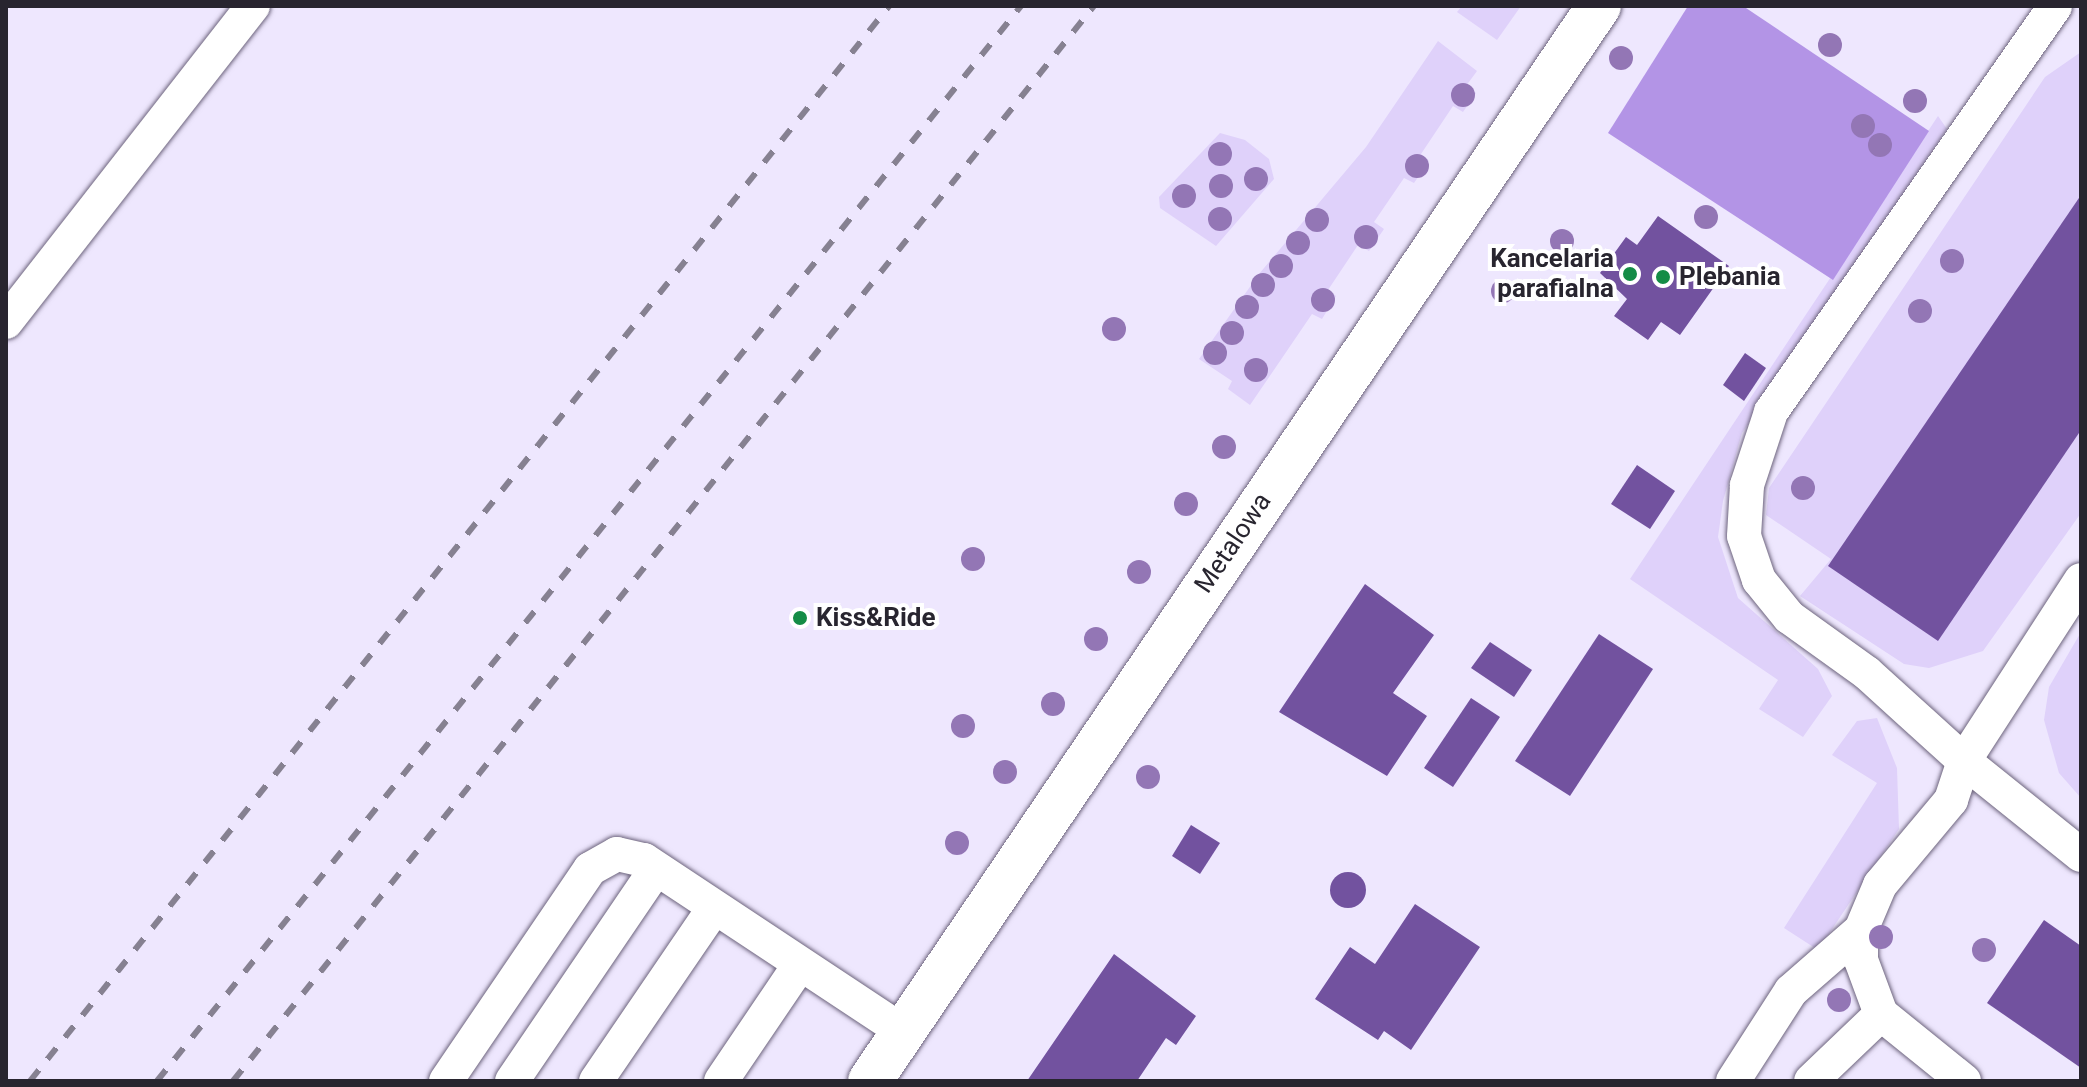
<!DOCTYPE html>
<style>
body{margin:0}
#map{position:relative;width:2087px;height:1087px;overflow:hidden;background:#eee7fe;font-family:Roboto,sans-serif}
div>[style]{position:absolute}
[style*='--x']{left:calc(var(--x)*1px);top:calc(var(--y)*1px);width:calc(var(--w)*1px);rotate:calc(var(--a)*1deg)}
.green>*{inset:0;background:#dfd1fa}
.forest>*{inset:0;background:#b394e6}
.building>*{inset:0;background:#72529f}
.round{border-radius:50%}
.roads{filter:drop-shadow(0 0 2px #6d647d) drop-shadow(0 0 2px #6d647d)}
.lane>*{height:34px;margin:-17px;padding:0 17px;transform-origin:17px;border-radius:17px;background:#fff}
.primary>*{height:44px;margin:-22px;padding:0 22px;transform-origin:22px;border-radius:22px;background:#fff}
.rail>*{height:6px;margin-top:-3px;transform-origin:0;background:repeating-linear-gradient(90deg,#868191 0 14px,transparent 0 28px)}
.trees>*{width:24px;height:24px;margin:-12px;border-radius:50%;background:#9376b5}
.dots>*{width:22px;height:22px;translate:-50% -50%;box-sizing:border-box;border:4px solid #fff;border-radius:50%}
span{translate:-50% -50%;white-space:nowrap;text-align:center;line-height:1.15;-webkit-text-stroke:8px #fff;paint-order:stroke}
.poi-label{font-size:26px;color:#28252f;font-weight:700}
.right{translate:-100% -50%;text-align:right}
.left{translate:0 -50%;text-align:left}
.street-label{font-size:26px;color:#28252f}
.frame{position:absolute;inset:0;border:8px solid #28252f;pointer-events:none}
</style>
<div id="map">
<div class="green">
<i style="clip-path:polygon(1462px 6px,1521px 6px,1497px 40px,1457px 12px)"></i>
<i style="clip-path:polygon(1438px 41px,1477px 71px,1466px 86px,1476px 93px,1463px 112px,1453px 106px,1421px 154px,1429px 161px,1414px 183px,1404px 178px,1374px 222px,1384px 229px,1369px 251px,1358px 245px,1328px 290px,1336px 296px,1322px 319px,1312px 314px,1250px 405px,1228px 389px,1232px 381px,1199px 359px,1259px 274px,1366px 147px)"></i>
<i style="clip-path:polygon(2081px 52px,2081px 513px,1983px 651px,1929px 668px,1904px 664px,1800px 596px,1831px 559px,1766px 515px,1769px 488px,2045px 77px)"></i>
<i style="clip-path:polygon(1938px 116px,1947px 129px,1742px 433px,1723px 501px,1718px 537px,1738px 598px,1818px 669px,1832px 696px,1803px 737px,1759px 709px,1778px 680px,1630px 579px)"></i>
<i style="clip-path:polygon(1220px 133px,1245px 140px,1269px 159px,1274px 179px,1216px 246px,1160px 208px,1159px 197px)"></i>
<i style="clip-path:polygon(2081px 632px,2081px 798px,2059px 773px,2044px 720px,2049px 687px)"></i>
<i style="clip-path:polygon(1877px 718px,1897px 768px,1899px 829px,1818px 950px,1784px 928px,1877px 783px,1832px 755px,1857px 721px)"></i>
</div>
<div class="forest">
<i style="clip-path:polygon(1688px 6px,1743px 6px,1929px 131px,1833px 280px,1608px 133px)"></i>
</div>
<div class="building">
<i style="clip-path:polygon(2081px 195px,2081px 430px,1938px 641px,1828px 566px)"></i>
<i style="clip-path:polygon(1658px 216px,1729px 266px,1680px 335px,1661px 322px,1648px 340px,1614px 316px,1627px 299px,1600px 273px,1626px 237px,1637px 245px)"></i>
<i style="clip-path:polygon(1745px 353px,1766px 368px,1744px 401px,1723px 385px)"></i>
<i style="clip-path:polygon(1637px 465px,1675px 491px,1650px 529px,1611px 504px)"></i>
<i style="clip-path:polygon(1365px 584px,1434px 635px,1393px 693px,1427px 716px,1387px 776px,1279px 712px)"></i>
<i style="clip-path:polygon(1599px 634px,1653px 669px,1570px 796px,1515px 761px)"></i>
<i style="clip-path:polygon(1490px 642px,1532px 670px,1514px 697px,1471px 668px)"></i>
<i style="clip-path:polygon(1471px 698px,1500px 717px,1453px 787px,1424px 768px)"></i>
<i style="clip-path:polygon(1191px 825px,1220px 843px,1200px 874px,1172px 856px)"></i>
<i class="round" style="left:1330px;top:872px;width:36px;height:36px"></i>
<i style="clip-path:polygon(1415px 904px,1480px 947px,1411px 1050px,1384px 1031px,1378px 1040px,1315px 999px,1350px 947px,1375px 964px)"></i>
<i style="clip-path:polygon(2044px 920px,2081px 946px,2081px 1068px,1987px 1003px)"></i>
<i style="clip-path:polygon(1114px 954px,1196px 1016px,1176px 1045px,1166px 1038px,1137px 1081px,1027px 1081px)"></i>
</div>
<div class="roads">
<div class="lane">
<i style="--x:6;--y:322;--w:401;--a:-52"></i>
<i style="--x:2081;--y:580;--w:216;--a:122.9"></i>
<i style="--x:1964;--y:761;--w:150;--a:38.8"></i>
<i style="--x:446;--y:1081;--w:256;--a:-55.8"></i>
<i style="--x:590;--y:869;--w:31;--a:-29"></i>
<i style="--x:617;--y:854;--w:28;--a:13"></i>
<i style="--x:644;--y:860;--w:310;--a:33.5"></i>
<i style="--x:512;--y:1081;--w:256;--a:-55.8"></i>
<i style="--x:596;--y:1081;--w:209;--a:-55.7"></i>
<i style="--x:721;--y:1081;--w:139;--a:-55.9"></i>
<i style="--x:1733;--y:1081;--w:107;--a:-57.2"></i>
<i style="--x:1791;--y:991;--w:93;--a:-41.1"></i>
<i style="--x:1811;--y:1081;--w:97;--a:-43.7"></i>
<i style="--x:1964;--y:1081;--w:107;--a:-141.1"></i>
<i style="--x:1881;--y:1014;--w:58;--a:-110.3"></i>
<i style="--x:1861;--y:960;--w:30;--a:-90"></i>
<i style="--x:1861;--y:930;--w:49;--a:-67.1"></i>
<i style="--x:1880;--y:885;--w:111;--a:-50.1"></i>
<i style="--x:1951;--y:800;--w:41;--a:-71.6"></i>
<i style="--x:1964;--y:761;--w:131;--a:-137.8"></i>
<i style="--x:1867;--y:673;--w:96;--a:-144.3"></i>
<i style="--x:1789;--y:617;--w:48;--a:-129"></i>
<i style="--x:1759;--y:580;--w:46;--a:-108.8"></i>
<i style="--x:1744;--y:536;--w:51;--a:-86.6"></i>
<i style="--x:1747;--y:485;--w:77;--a:-71.8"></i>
<i style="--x:1771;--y:412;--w:495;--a:-55"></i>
</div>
<div class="primary">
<i style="--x:870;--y:1081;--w:1299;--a:-55.86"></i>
</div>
</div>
<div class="rail">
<i style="--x:30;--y:1081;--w:1376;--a:-51.37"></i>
<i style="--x:157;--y:1081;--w:1379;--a:-51.21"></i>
<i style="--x:233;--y:1081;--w:1377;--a:-51.31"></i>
</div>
<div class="trees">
<i style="left:1830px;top:45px"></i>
<i style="left:1621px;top:58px"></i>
<i style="left:1463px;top:95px"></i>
<i style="left:1915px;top:101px"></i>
<i style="left:1863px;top:126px"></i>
<i style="left:1880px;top:145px"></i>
<i style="left:1220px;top:154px"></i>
<i style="left:1417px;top:166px"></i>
<i style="left:1256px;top:179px"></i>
<i style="left:1221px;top:186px"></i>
<i style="left:1184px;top:196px"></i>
<i style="left:1706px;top:217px"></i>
<i style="left:1220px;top:219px"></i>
<i style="left:1317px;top:220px"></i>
<i style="left:1366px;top:237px"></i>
<i style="left:1562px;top:241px"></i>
<i style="left:1298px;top:243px"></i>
<i style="left:1952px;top:261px"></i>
<i style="left:1281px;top:266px"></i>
<i style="left:1263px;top:285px"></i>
<i style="left:1503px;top:291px"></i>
<i style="left:1323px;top:300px"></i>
<i style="left:1247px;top:307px"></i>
<i style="left:1920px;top:311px"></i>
<i style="left:1114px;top:329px"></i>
<i style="left:1232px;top:333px"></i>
<i style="left:1215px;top:353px"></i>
<i style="left:1256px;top:370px"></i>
<i style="left:1224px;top:447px"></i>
<i style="left:1803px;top:488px"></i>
<i style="left:1186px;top:504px"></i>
<i style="left:973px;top:559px"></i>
<i style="left:1139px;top:572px"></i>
<i style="left:1096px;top:639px"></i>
<i style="left:1053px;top:704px"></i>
<i style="left:963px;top:726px"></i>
<i style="left:1005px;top:772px"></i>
<i style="left:1148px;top:777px"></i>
<i style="left:957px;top:843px"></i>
<i style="left:1881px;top:937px"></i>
<i style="left:1984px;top:950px"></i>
<i style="left:1839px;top:1000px"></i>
</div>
<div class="dots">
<i style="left:1630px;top:274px;background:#148c46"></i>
<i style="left:1663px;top:277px;background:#148c46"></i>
<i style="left:800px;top:618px;background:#148c46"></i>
</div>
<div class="poi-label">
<span class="right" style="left:1614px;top:274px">Kancelaria<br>parafialna</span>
<span class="left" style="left:1679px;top:277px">Plebania</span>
<span class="left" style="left:816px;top:618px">Kiss&amp;Ride</span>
</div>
<div class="street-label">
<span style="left:1233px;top:543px;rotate:-56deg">Metalowa</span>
</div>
<div class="frame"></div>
</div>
